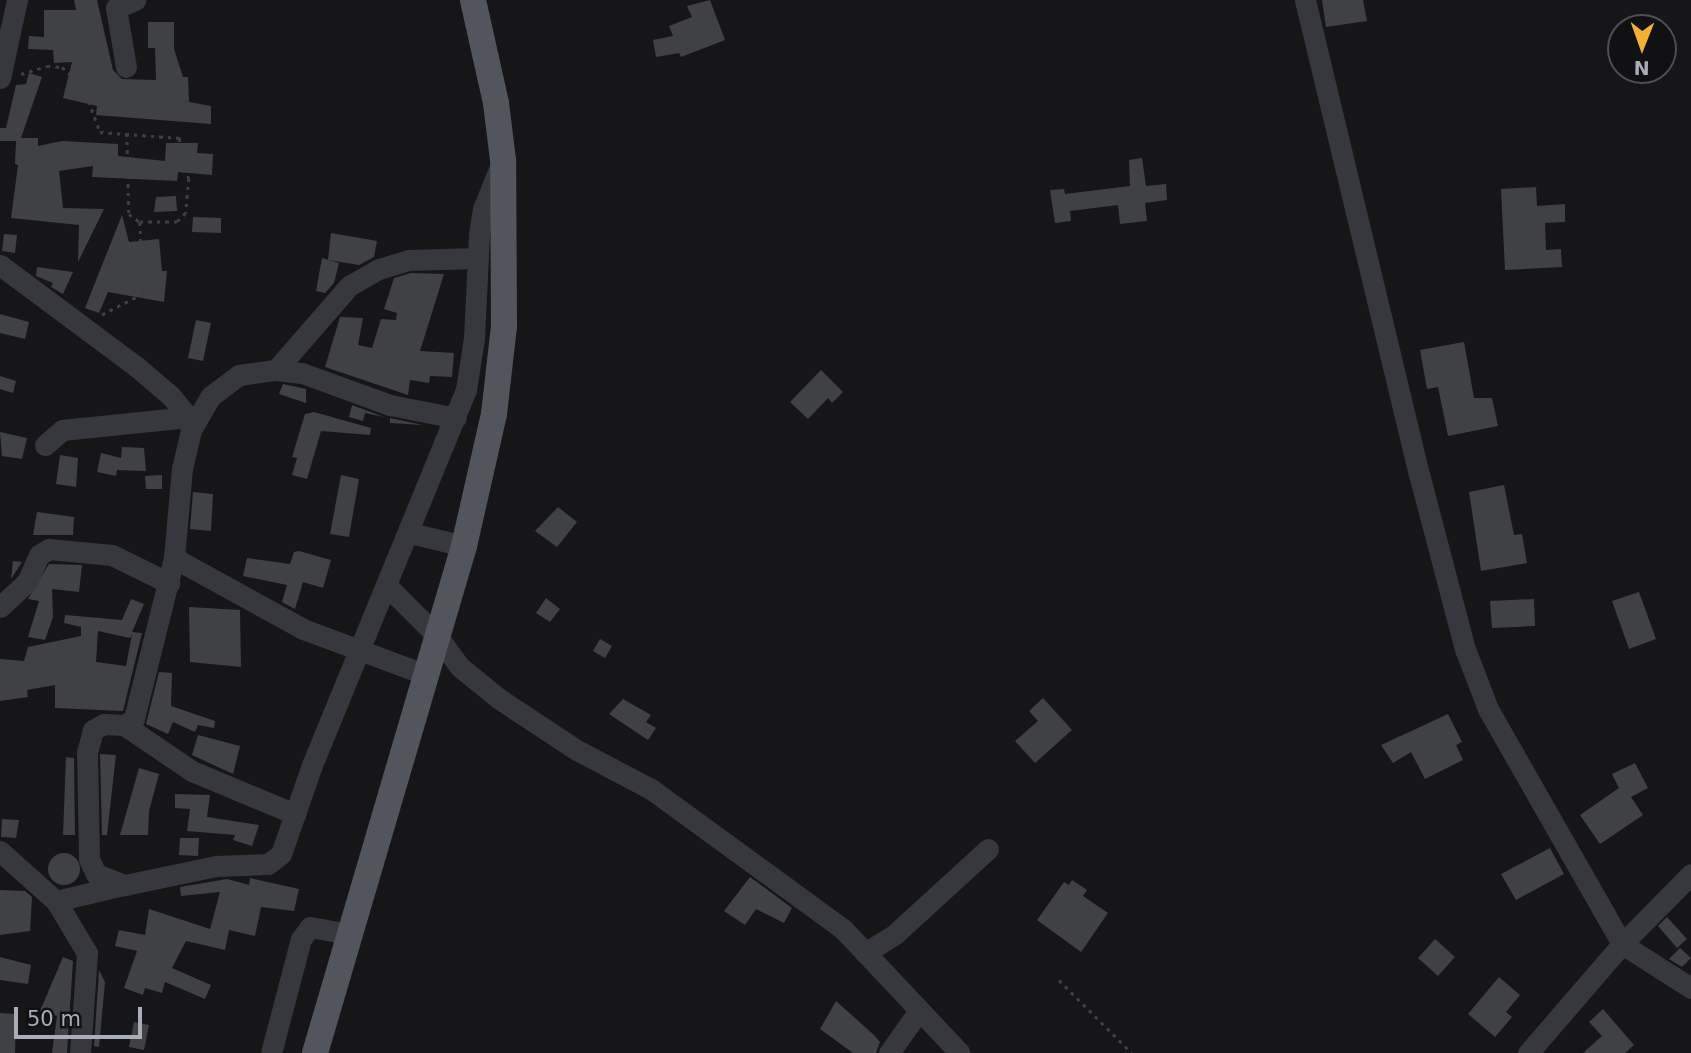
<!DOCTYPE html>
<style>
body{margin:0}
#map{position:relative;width:1691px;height:1053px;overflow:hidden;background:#161618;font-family:"DejaVu Sans",sans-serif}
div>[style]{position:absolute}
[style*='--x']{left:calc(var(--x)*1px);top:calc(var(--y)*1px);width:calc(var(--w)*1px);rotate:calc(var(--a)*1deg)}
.building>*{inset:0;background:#404145}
.round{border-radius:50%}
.path>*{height:2.5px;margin-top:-1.25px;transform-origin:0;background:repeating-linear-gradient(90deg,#3d3f44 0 3.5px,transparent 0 8.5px)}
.minor>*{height:21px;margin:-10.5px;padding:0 10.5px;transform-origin:10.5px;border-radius:10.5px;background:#37383d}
.major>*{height:26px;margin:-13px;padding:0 13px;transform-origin:13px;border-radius:13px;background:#53555c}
span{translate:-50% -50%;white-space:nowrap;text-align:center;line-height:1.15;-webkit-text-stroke:6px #111113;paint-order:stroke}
.north{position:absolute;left:1607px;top:14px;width:70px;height:70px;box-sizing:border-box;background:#111113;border:2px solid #4d4f55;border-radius:50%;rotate:181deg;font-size:19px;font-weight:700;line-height:28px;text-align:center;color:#a8adb8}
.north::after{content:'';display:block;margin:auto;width:24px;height:32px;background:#f2b134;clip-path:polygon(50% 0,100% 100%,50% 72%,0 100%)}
.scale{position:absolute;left:14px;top:1007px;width:128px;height:32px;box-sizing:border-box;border:4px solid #a8adb8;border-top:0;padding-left:9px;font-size:21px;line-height:24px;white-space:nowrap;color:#a8adb8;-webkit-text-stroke:5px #111113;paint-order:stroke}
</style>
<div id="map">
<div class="building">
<i style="clip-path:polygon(74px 0,97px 0,113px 70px,122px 79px,156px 80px,155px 48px,148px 48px,148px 22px,174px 22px,174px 49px,183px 77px,188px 77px,189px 102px,211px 106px,211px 124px,96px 115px,97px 106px,63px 98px,72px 62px,54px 63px,53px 50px,28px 49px,29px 36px,44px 37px,44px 10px,76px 10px)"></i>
<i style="clip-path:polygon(710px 0,725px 40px,681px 57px,679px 53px,656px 57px,653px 40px,673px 36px,669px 26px,692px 17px,687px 6px)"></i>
<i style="clip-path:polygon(1322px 0,1363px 0,1367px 21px,1326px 27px)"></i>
<i style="clip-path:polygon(29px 73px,42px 77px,21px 138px,38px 138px,38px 146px,62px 141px,118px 144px,118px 156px,165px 161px,166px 143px,198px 143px,197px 153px,213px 154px,212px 175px,178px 172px,177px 181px,92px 177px,93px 166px,59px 171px,63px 208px,104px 209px,78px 262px,79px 225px,11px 218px,18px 165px,15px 164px,16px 141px,0 141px,0 128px,6px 128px,16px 85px,26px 84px)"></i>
<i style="clip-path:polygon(1142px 158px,1146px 186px,1166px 184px,1167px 200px,1145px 203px,1147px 221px,1120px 224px,1118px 205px,1070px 211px,1071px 221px,1055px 223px,1050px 190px,1064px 189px,1065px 194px,1130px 186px,1129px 160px)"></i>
<i style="clip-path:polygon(1536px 187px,1537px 206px,1565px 204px,1565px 222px,1545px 223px,1546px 250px,1561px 249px,1562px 267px,1505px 270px,1501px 189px)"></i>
<i style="clip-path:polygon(176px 196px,177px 211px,154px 212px,156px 197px)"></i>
<i style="clip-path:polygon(122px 215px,129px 242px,159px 239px,162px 271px,167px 271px,164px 302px,108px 292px,99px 313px,85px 308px)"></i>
<i style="clip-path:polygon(193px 217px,221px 218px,221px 233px,192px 232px)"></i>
<i style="clip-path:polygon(331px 233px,377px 241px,374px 257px,359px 265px,328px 260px)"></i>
<i style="clip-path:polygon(4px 234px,17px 235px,15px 253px,2px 251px)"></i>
<i style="clip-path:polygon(322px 258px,339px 263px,334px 283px,325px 293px,316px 291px)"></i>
<i style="clip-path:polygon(37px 267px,73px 272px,63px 294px,51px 287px,53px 283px,36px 276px)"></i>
<i style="clip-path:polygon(411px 273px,444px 274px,420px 351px,454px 353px,452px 377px,430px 376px,429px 383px,410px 380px,408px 395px,325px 367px,340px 317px,363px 318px,358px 345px,372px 348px,381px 319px,396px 320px,397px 313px,384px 309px,394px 278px)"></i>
<i style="clip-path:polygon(0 314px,29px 322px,25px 339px,0 333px)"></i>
<i style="clip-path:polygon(196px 320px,211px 323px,203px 361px,188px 358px)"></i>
<i style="clip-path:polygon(1464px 342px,1474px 398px,1492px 398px,1498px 426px,1448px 436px,1438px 387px,1427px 389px,1420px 350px)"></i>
<i style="clip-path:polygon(821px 370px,843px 392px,832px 403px,828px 398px,808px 419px,790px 402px)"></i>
<i style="clip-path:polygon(0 376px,16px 381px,13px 393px,0 389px)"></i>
<i style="clip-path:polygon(283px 384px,306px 389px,306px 403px,279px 394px)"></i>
<i style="clip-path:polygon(352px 405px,384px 417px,365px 413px,363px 421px,349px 417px)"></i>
<i style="clip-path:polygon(314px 412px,371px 428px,370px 435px,321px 431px,307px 479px,292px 475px,297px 458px,292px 457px,305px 414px)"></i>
<i style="clip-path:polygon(390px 418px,423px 425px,390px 423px)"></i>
<i style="clip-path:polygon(0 432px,27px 438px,22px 459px,2px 456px)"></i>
<i style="clip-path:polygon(122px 447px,144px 448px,146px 471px,117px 470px,116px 476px,97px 472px,101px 453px,121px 458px)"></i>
<i style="clip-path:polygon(60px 455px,78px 458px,76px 487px,56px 484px)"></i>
<i style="clip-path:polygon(162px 475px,162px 489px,146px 489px,145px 476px)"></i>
<i style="clip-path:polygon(341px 475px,359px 479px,349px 537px,330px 534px)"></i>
<i style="clip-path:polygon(1504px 485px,1514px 535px,1522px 534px,1527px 563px,1481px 571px,1469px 492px)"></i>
<i style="clip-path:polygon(193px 492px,213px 494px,211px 531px,190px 529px)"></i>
<i style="clip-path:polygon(558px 507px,577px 522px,557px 547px,535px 531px)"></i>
<i style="clip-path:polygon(37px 512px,74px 517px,73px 535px,33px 535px)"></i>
<i style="clip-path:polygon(299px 551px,331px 560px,323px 588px,303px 582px,295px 609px,282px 602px,287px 585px,243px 576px,247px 558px,290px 564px,294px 552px)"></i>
<i style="clip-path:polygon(13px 561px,22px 562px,11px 579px)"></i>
<i style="clip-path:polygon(49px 564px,82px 565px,79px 592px,52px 589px,53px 617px,45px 640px,28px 637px,39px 601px,28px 599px)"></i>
<i style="clip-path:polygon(1639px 592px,1656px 639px,1629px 649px,1612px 601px)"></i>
<i style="clip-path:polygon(546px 598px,560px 609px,550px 622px,536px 613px)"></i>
<i style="clip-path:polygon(evenodd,131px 599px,144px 604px,132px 632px,142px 633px,123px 711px,55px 708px,55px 685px,27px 690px,28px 697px,0 701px,0 659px,24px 661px,28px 647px,81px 636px,81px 627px,64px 623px,65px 615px,122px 620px,131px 599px,98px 631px,130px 638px,132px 634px,126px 666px,96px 662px,98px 631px)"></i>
<i style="clip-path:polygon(1534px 599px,1535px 626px,1492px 628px,1490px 601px)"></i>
<i style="clip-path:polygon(189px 607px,240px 610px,241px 667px,190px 662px)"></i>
<i style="clip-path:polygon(600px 639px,612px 646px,605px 658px,593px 651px)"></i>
<i style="clip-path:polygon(159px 672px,172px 673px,171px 706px,215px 721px,214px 728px,198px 725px,195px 732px,173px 722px,168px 734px,146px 724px)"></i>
<i style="clip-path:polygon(1043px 698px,1072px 730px,1035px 763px,1015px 741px,1038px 721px,1029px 711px)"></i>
<i style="clip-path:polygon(623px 699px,651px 715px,646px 722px,656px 728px,648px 740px,609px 714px)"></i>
<i style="clip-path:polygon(1448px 714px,1462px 742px,1456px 745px,1463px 760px,1425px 779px,1411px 752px,1393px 763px,1381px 745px)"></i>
<i style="clip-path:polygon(198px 735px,240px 746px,233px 774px,192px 755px)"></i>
<i style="clip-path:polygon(100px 754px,116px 755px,107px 835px,102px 835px)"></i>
<i style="clip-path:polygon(66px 757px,74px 758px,75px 835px,63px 835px)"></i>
<i style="clip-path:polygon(1635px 763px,1648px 788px,1631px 797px,1643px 815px,1600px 844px,1580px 815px,1619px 788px,1612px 774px)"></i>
<i style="clip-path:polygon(139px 768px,159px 774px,149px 811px,148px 835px,120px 835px)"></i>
<i style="clip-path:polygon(175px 794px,210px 795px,207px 817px,259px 825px,252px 846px,233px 840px,235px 835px,187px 831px,190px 809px,175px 808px)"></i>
<i style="clip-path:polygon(2px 819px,19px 820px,16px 838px,1px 837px)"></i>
<i style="clip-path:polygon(180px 838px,199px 838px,198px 856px,179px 855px)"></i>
<i style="clip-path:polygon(1550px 848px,1564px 874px,1516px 900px,1501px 874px)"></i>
<i class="round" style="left:48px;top:853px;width:32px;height:32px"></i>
<i style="clip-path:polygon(750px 877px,792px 908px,784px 923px,756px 909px,745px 925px,724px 911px)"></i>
<i style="clip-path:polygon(250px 878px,299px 889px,294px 911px,261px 907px,255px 936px,229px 930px,225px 950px,186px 941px,172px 968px,211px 985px,205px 999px,165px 982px,162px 993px,145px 988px,143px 995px,124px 988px,137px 951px,115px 946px,119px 930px,145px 935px,149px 909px,210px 929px,220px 892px,181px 896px,180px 887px,227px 879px,249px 885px)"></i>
<i style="clip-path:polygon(1072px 880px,1087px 890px,1083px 896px,1108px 913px,1081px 952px,1037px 920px,1064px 882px,1069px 885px)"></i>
<i style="clip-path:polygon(0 890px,25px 891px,32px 897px,30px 931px,0 935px)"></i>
<i style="clip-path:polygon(1667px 917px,1687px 939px,1677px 948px,1658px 926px)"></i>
<i style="clip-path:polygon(1435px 939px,1455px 957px,1438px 976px,1418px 958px)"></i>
<i style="clip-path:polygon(1680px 948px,1691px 958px,1682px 967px,1669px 959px)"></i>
<i style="clip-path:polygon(0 957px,31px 965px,28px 984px,0 980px)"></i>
<i style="clip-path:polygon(63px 957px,73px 961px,67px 1053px,52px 1053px,57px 1016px,40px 1011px)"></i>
<i style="clip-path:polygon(99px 970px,105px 982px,99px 1047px,94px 1046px)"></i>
<i style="clip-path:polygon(1499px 977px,1520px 995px,1506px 1012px,1512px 1017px,1495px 1037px,1468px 1014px)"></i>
<i style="clip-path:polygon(836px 1001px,874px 1035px,880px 1042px,876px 1053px,853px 1053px,820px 1029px)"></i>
<i style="clip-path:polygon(1603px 1009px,1634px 1045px,1625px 1053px,1583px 1053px,1602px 1036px,1589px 1022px)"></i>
<i style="clip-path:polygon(0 1013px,16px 1014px,15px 1053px,0 1053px)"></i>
<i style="clip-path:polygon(134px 1022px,149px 1025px,144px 1050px,129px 1047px)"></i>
</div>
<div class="path">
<i style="--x:21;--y:74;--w:27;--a:-17"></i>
<i style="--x:47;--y:66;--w:15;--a:4"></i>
<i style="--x:62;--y:67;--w:28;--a:41"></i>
<i style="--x:83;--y:85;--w:50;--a:70.1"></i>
<i style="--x:100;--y:132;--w:80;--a:4.3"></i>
<i style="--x:180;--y:138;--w:24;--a:95"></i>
<i style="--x:178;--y:162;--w:19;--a:55"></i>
<i style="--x:189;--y:178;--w:35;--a:95"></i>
<i style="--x:186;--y:213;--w:13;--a:135"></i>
<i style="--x:177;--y:222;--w:37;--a:180"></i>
<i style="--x:140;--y:222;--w:72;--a:87.6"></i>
<i style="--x:143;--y:294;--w:48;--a:152.9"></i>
<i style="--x:127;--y:133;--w:81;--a:88.6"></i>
<i style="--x:129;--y:214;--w:14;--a:36"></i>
<i style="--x:1059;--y:980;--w:103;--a:45"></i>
</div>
<div class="minor">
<i style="--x:1305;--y:0;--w:488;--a:76.5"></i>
<i style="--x:1419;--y:474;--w:181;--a:75.3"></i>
<i style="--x:1465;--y:649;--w:64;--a:69"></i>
<i style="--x:1488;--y:709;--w:271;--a:60.3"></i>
<i style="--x:1622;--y:944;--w:82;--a:32.5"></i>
<i style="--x:126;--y:67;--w:60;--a:-99.6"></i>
<i style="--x:116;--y:8;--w:21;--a:-23"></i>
<i style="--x:0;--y:78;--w:80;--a:-77.7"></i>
<i style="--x:0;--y:265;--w:171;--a:36.7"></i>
<i style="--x:137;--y:367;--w:45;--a:40.5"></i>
<i style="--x:171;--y:396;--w:27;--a:51"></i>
<i style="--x:188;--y:417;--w:13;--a:77"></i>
<i style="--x:191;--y:430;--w:39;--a:103"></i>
<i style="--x:182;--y:468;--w:90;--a:95.1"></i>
<i style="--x:174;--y:558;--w:166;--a:104"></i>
<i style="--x:134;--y:719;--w:12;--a:149"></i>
<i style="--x:124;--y:725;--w:20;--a:-177"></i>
<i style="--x:104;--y:724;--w:13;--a:151"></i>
<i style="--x:93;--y:730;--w:23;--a:105"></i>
<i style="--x:87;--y:752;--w:107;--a:88.9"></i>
<i style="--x:89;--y:859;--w:17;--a:65"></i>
<i style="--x:96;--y:874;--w:31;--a:21"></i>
<i style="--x:125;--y:885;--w:93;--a:-11.8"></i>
<i style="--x:216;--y:866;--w:52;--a:-2.2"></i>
<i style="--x:268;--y:864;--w:16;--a:-38"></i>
<i style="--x:281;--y:854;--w:94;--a:-70.8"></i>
<i style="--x:312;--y:765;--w:405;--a:-67.7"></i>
<i style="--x:466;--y:390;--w:53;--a:-81.3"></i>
<i style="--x:474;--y:338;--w:104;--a:-87.2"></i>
<i style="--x:479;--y:234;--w:25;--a:-81"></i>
<i style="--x:483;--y:209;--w:45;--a:-68"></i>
<i style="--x:276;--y:370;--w:111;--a:-49"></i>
<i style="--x:349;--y:286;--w:34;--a:-30"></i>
<i style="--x:379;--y:269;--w:31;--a:-17"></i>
<i style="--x:409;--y:260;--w:68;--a:-1.7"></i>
<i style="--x:191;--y:430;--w:39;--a:-60"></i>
<i style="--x:211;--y:396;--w:35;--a:-37"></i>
<i style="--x:239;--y:375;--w:37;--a:-8"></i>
<i style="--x:276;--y:370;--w:26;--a:7"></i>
<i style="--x:302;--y:373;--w:94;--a:20"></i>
<i style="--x:390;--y:405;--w:67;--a:11.1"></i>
<i style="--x:45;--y:445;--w:23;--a:-41"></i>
<i style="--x:62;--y:430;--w:127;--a:-5.9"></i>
<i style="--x:410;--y:533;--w:56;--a:13.5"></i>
<i style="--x:174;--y:558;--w:147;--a:28.8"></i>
<i style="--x:303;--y:629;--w:132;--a:20.4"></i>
<i style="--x:387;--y:586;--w:72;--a:45"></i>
<i style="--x:438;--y:637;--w:37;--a:54"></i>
<i style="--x:460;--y:667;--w:49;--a:39.2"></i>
<i style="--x:498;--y:698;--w:92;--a:33.5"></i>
<i style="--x:575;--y:749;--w:86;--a:27.8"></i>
<i style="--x:651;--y:789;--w:238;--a:36.1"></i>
<i style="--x:843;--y:929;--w:170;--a:46.7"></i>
<i style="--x:0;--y:607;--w:37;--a:-43"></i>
<i style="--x:27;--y:582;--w:30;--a:-66"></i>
<i style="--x:39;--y:555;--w:12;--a:-31"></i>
<i style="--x:49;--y:549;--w:63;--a:5.4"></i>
<i style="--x:112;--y:555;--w:64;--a:26.2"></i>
<i style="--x:124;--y:725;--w:82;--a:34.1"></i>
<i style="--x:192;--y:771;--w:112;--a:22.7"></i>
<i style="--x:0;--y:851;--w:75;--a:41.8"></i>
<i style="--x:56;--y:901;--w:61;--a:59.2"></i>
<i style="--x:87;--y:953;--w:100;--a:94"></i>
<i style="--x:56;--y:901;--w:69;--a:-13.4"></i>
<i style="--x:865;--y:953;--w:36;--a:-32"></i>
<i style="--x:895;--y:934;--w:126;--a:-42.4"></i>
<i style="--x:271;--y:1053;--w:118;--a:-75.3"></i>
<i style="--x:301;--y:939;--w:15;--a:-53"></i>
<i style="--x:310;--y:927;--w:41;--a:9.9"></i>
<i style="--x:889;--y:1053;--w:50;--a:-54.7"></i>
<i style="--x:1528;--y:1053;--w:144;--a:-49.2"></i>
<i style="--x:1622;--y:944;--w:98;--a:-45.4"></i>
</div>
<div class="major">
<i style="--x:315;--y:1053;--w:528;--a:-73.62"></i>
<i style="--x:464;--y:546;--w:135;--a:-77.2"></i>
<i style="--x:494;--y:414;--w:89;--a:-83.5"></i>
<i style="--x:504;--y:326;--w:166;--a:-90.3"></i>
<i style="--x:503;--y:160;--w:57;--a:-97"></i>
<i style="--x:496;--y:103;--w:106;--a:-102.6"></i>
</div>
<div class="north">N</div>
<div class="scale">50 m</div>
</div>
